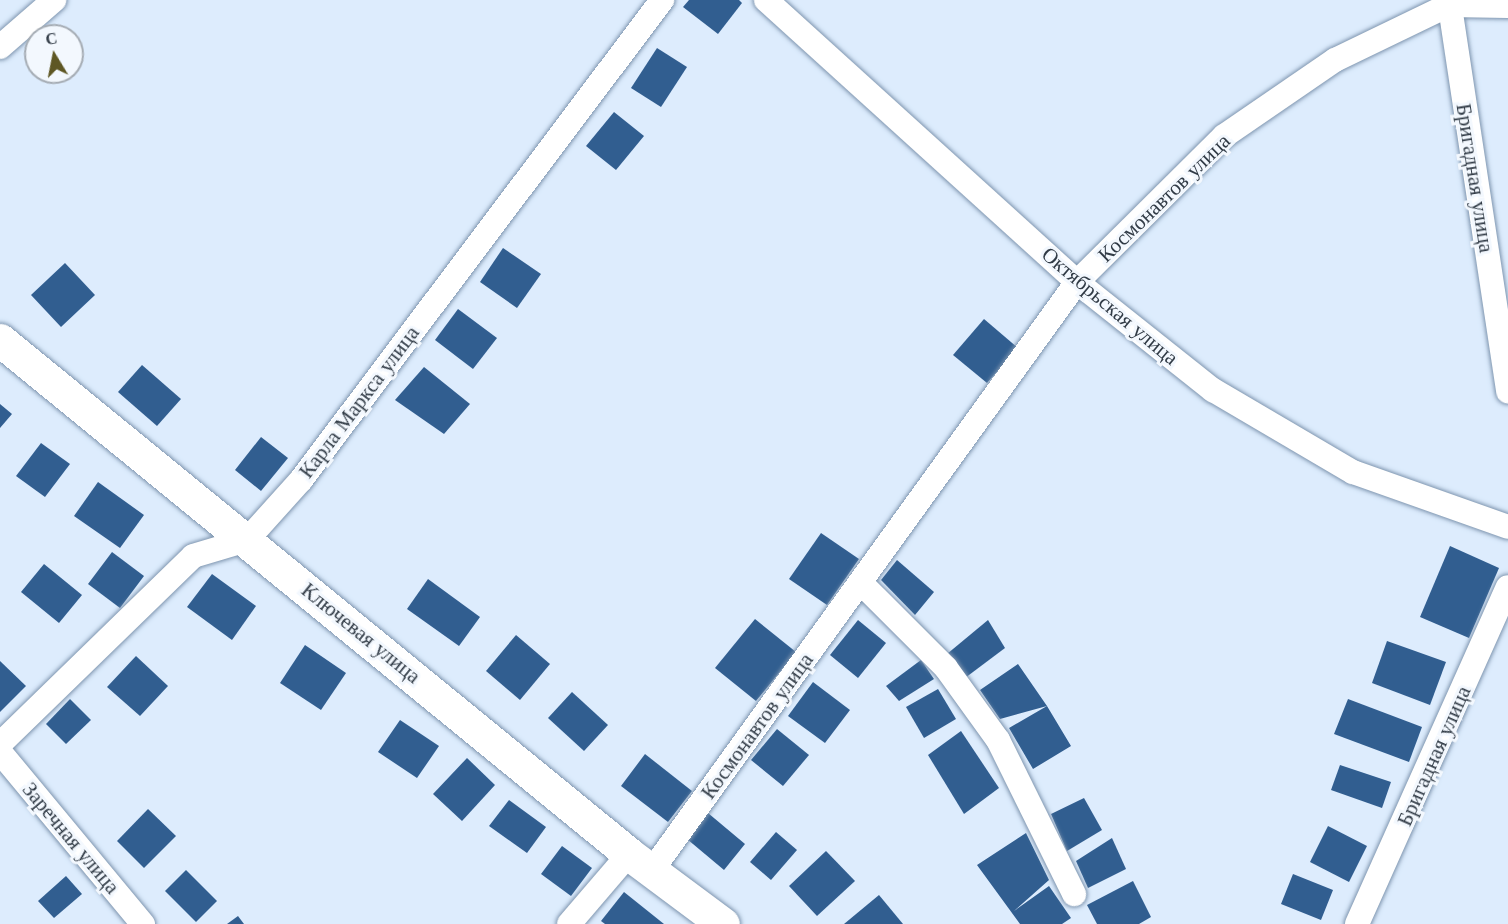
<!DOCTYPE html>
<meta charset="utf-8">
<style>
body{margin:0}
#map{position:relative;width:1508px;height:924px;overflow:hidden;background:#ddecfd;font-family:"Libre Baskerville",serif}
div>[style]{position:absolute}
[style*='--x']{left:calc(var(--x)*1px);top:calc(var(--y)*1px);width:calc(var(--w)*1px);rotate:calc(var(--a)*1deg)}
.building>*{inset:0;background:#315e90}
.roads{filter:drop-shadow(0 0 2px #7e95af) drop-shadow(0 0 2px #7e95af)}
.street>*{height:24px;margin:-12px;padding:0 12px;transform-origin:12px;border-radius:12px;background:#fff}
.secondary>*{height:33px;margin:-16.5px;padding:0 16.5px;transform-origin:16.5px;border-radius:16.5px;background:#fff}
span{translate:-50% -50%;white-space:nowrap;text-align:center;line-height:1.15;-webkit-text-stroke:6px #f3f8fe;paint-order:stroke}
.street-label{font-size:21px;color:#313b46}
.north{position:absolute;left:24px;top:24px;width:60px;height:60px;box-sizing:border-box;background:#f3f8fe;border:2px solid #a5acb4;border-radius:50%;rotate:350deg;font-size:16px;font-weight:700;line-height:24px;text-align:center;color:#313b46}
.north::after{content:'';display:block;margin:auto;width:21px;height:27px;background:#5e5724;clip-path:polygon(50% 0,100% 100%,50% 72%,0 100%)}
</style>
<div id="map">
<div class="building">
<i style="clip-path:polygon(689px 0,739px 0,742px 3px,718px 34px,683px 7px)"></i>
<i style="clip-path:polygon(657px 48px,687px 67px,661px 107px,631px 88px)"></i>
<i style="clip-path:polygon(614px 112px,644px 136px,616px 170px,586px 146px)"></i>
<i style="clip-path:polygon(503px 248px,541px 274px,517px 308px,480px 282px)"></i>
<i style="clip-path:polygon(65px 263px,95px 295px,61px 327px,31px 295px)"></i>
<i style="clip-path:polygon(458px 309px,497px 338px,473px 369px,435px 340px)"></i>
<i style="clip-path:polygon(984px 319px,1018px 348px,987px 383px,953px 355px)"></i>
<i style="clip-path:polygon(142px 365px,181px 399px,157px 426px,118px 392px)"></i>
<i style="clip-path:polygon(424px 367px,470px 404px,444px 434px,395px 400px)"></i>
<i style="clip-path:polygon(0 404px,12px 414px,0 428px)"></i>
<i style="clip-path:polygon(261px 437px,288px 458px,261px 491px,235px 470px)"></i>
<i style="clip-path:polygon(41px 443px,70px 464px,45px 497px,16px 476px)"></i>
<i style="clip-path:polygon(98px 482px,144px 515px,120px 548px,74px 516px)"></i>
<i style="clip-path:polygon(821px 533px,859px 559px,827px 605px,789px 579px)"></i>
<i style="clip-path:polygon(1450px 546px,1499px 568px,1469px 638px,1420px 617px)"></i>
<i style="clip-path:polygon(112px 552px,144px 576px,120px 608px,88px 584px)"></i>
<i style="clip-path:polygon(897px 560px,934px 592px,915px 615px,881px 580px)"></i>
<i style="clip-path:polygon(44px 564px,82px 595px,59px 623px,21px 592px)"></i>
<i style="clip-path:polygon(212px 574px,256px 606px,232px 640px,187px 607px)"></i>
<i style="clip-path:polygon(428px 579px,480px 617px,459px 646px,407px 609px)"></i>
<i style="clip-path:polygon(755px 619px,796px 652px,756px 701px,715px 668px)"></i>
<i style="clip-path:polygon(858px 620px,886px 643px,858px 678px,830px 655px)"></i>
<i style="clip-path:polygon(988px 620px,1005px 648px,965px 678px,947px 654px)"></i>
<i style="clip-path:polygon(516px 635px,550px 664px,520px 700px,486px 671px)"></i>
<i style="clip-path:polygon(1387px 641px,1446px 662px,1430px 705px,1372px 683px)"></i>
<i style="clip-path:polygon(305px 645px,346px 673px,321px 710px,280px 683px)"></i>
<i style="clip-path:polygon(136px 656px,168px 686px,140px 716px,107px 687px)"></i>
<i style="clip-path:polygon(921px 660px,934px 679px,899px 701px,886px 686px)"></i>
<i style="clip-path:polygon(0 661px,26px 686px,0 712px)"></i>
<i style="clip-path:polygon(1018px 664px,1047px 706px,1071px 746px,1033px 769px,1009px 728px,1047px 706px,1000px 719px,980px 690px)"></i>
<i style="clip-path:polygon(813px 682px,850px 710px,825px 743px,788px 716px)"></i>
<i style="clip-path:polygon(938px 689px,956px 719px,924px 738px,906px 707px)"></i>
<i style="clip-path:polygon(572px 692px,608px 725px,584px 751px,548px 718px)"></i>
<i style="clip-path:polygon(70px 699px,91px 720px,66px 744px,46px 724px)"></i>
<i style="clip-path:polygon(1348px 699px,1422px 727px,1409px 762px,1334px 734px)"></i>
<i style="clip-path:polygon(400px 720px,439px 746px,417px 778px,378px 752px)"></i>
<i style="clip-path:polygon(777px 729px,809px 755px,783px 786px,751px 760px)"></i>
<i style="clip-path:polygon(961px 731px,999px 788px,964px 814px,928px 755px)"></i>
<i style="clip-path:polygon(645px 754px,692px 791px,668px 822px,621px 786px)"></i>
<i style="clip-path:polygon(467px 758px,495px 785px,462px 821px,433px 794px)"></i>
<i style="clip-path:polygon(1340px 765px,1391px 782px,1382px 808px,1331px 790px)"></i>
<i style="clip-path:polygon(1084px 798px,1102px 830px,1067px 851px,1051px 814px)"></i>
<i style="clip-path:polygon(509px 800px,546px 827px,527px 853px,489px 826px)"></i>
<i style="clip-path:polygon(148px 809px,176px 836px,144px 868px,117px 841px)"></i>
<i style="clip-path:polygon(708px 813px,745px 844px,724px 870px,687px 839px)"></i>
<i style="clip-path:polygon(1328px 826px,1367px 846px,1349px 882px,1310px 862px)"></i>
<i style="clip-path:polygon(776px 832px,797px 850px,771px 880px,750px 862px)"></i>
<i style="clip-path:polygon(1026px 833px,1049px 880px,1014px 911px,1049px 886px,1071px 918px,1062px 924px,1020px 924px,977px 865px)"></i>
<i style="clip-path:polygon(1112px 838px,1126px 869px,1088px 888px,1076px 861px)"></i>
<i style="clip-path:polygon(562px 846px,592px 868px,571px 896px,541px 874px)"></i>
<i style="clip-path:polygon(826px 851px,855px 881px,817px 916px,789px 886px)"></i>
<i style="clip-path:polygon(186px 870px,217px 901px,196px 922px,165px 891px)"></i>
<i style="clip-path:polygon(1293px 874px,1333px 890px,1321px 920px,1281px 904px)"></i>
<i style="clip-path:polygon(66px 876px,82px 894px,54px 918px,38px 901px)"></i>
<i style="clip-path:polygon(1133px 881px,1151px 917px,1139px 924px,1097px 924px,1087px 905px)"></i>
<i style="clip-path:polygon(624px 892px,664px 924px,605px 924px,601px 921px)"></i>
<i style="clip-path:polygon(879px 895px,903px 924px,844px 924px)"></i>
<i style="clip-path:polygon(238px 916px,244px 924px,227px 924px)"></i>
</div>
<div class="roads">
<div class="street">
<i style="--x:766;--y:0;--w:420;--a:42.2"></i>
<i style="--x:1077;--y:282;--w:174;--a:38.5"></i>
<i style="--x:1213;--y:390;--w:162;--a:30.4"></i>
<i style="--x:1353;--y:472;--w:164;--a:19.5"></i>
<i style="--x:1449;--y:0;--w:396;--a:81.4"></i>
<i style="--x:0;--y:47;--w:72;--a:-41"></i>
<i style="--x:861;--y:583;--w:120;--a:45"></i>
<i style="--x:946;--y:668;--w:89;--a:54.2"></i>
<i style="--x:998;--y:740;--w:172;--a:63.7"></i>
<i style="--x:0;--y:744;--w:269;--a:-44.2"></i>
<i style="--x:193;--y:556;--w:56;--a:-16.5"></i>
<i style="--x:247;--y:540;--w:81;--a:-48"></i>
<i style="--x:301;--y:480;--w:601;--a:-53.05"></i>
<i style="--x:0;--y:752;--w:224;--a:50.3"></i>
<i style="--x:653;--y:869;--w:724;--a:-54.16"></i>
<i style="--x:1077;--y:282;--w:207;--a:-44.8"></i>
<i style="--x:1224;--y:136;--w:135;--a:-34.4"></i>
<i style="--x:1335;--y:60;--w:127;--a:-25.8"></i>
<i style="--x:1449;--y:5;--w:59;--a:1"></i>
<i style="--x:569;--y:924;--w:92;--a:-49.4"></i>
<i style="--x:1357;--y:924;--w:369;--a:-65.9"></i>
</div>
<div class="secondary">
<i style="--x:0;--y:340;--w:812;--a:39.25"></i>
<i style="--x:629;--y:854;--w:117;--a:36.7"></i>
</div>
</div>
<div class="street-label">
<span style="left:1475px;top:178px;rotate:81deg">Бригадная улица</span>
<span style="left:1164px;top:198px;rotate:-44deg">Космонавтов улица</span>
<span style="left:1110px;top:306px;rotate:40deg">Октябрьская улица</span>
<span style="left:359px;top:402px;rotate:-53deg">Карла Маркса улица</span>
<span style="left:361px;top:633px;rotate:39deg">Ключевая улица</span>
<span style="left:757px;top:726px;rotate:-54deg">Космонавтов улица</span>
<span style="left:1434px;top:756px;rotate:-66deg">Бригадная улица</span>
<span style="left:71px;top:838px;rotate:50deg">Заречная улица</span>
</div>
<div class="north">С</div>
</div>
